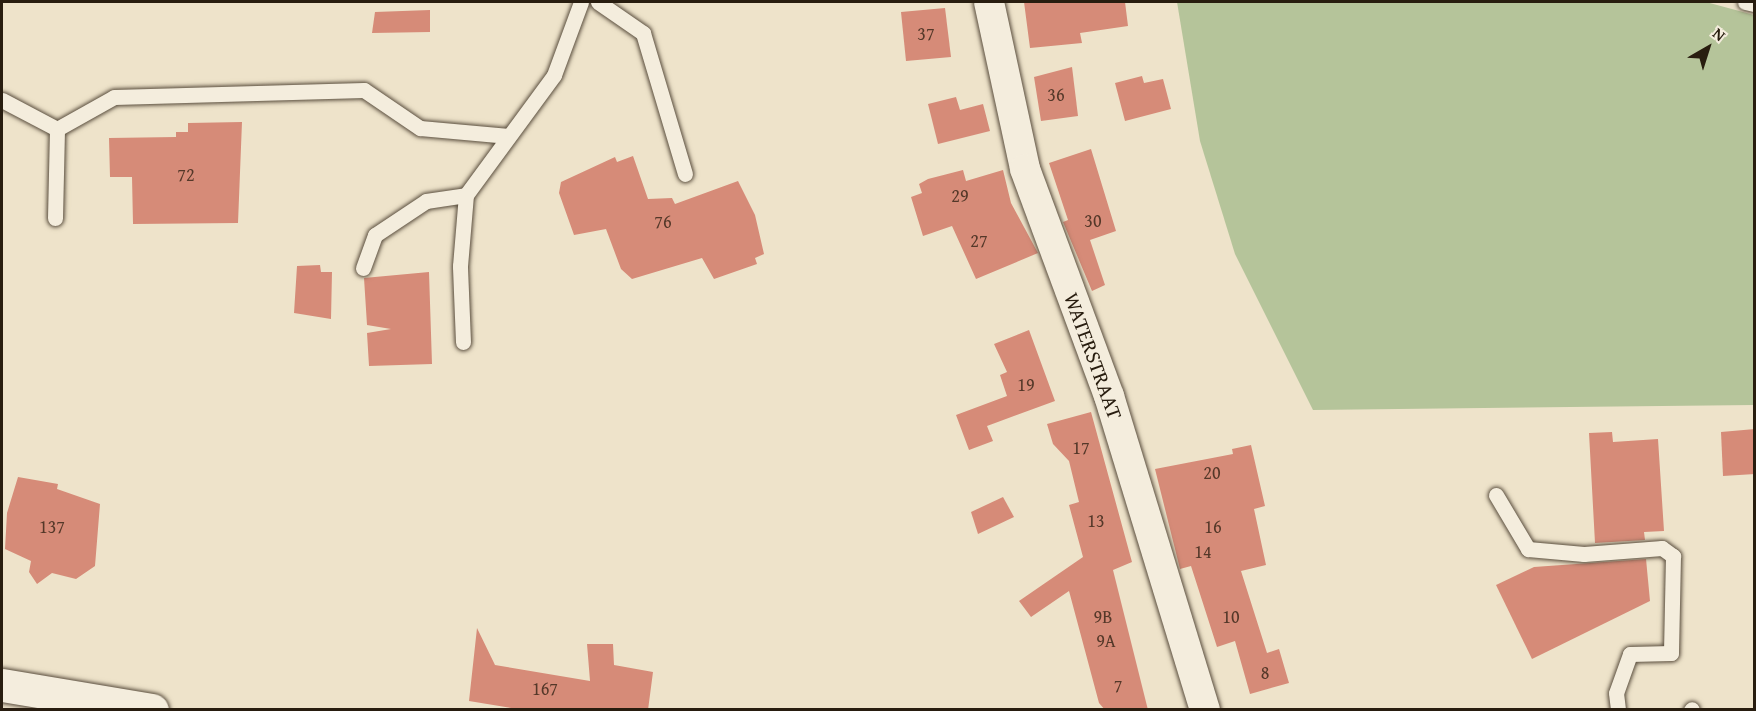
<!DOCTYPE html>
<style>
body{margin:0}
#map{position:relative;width:1756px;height:711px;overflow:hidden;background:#eee3ca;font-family:"Gentium Book Plus",serif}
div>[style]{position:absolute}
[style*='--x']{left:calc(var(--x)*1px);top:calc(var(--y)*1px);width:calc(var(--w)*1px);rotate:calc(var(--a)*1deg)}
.green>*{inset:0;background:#b5c49a}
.building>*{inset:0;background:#d68b78}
.roads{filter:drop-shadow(0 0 2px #5a4e3e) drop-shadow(0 0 2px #5a4e3e)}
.lane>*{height:15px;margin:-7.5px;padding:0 7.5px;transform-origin:7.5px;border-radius:7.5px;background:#f4eddd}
.street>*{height:30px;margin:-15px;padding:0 15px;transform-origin:15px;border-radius:15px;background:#f4eddd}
.secondary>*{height:33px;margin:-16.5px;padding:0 16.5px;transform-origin:16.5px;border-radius:16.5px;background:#f4eddd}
span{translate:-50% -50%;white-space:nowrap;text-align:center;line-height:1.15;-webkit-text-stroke:5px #f4eddd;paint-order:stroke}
.number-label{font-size:18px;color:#543829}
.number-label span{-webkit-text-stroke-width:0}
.street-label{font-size:21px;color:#281d0f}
.frame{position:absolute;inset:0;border:3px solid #281d0f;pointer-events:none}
.north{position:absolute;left:1678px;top:18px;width:60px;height:60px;-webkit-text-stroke:4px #f4eddd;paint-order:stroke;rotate:39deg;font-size:16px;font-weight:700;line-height:24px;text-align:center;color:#281d0f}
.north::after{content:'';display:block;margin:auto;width:21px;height:27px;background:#281d0f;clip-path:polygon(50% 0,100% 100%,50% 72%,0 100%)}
</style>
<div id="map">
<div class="green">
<i style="clip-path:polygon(1177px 2px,1706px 2px,1754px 15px,1754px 405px,1313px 410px,1235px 254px,1200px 141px)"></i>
</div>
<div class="building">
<i style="clip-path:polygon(1024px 2px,1125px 2px,1128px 26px,1080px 33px,1082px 43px,1030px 48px)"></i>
<i style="clip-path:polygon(945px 8px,951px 57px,906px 61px,901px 12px)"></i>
<i style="clip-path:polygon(430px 10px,430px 32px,372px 33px,375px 12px)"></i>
<i style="clip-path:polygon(1072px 67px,1078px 116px,1041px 121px,1034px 77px)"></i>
<i style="clip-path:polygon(1142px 76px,1144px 83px,1163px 79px,1171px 109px,1125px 121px,1115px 83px)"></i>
<i style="clip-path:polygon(956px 97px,960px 110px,983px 104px,990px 131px,938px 144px,928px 104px)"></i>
<i style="clip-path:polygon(242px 122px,238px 223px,133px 224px,132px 177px,110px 177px,109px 138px,176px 137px,176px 132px,188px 132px,188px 123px)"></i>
<i style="clip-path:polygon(1091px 149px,1116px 231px,1090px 240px,1105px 285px,1092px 291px,1063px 222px,1068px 220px,1049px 163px)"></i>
<i style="clip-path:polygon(633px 156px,648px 199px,672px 198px,675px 204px,738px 181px,755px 215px,764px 254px,755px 258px,757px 264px,714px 279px,702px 258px,632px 279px,621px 269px,606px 229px,574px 235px,559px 193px,561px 182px,615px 157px,617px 162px)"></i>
<i style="clip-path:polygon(963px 170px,966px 181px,1003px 170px,1011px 203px,1038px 253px,976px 279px,952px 226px,923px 236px,911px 197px,922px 193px,919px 184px,928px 179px)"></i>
<i style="clip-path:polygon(320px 265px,321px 272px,332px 272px,331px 319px,294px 313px,297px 266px)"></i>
<i style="clip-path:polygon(429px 272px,432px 364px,369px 366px,367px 333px,391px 329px,367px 325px,364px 278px)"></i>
<i style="clip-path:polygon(1029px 330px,1055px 401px,987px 426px,993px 441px,969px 450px,956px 415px,1007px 396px,1000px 375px,1007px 372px,994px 344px)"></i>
<i style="clip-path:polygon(1091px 412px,1132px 562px,1113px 570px,1148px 710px,1105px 710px,1099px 703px,1069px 591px,1031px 617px,1019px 601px,1083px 557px,1069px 505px,1079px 502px,1069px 461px,1053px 444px,1047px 424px)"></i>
<i style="clip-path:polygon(1755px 429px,1755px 474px,1723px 476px,1721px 432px)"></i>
<i style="clip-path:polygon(1612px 432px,1613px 442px,1658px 439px,1664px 531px,1644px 532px,1645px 540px,1595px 543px,1589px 433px)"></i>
<i style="clip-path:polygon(1251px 445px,1265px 506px,1254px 509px,1266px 565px,1241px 571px,1267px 653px,1279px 649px,1289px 683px,1250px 694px,1235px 641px,1217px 647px,1191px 566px,1180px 569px,1155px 469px,1233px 454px,1232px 449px)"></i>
<i style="clip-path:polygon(18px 477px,58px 484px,57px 489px,100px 504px,95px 566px,76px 579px,52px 573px,37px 584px,29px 572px,31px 561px,5px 549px,7px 513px)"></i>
<i style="clip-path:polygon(1003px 497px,1014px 517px,978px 534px,971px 512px)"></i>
<i style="clip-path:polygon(1646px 559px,1650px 601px,1532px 659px,1496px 585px,1534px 567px)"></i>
<i style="clip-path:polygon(477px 628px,495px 665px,590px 681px,587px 644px,613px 644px,614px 665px,653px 672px,648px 710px,524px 710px,469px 701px)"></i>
</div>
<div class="roads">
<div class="lane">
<i style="--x:598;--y:2;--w:55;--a:34.6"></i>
<i style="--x:643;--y:33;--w:147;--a:73.4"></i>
<i style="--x:1745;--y:2;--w:9;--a:13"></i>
<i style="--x:2;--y:100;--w:62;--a:27.8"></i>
<i style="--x:55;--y:218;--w:89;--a:-88.7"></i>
<i style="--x:57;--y:129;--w:65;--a:-29.3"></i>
<i style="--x:114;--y:97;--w:250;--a:-1.6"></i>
<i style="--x:364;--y:90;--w:68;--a:34.2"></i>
<i style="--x:420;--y:128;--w:89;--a:5.1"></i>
<i style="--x:363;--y:268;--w:35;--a:-70"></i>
<i style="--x:375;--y:235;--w:61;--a:-33.7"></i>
<i style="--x:426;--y:201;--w:40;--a:-8.5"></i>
<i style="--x:466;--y:195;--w:149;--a:-53.7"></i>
<i style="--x:554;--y:75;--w:78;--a:-69.7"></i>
<i style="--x:463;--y:342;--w:76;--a:-92.3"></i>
<i style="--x:460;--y:266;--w:71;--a:-85.2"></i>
<i style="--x:1496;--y:495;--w:63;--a:59.3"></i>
<i style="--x:1528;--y:549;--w:56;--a:5.1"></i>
<i style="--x:1584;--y:554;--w:78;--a:-4.4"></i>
<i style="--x:1662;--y:548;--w:14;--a:36"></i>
<i style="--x:1673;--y:556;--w:97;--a:91.2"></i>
<i style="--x:1671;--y:653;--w:41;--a:178.6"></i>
<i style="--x:1630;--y:654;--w:41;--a:109.7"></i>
<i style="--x:1616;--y:693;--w:17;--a:83"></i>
<i style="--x:1691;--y:710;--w:1;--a:-45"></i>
</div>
<div class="street">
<i style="--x:989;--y:2;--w:171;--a:77.8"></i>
<i style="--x:1025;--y:169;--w:242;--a:69.7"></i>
<i style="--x:1109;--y:396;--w:328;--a:73"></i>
</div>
<div class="secondary">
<i style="--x:2;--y:685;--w:152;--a:9.5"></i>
</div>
</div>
<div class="number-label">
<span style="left:926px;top:34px">37</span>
<span style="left:1056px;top:95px">36</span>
<span style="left:186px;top:175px">72</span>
<span style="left:960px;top:196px">29</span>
<span style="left:1093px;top:221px">30</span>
<span style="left:663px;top:222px">76</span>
<span style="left:979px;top:241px">27</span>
<span style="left:1026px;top:385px">19</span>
<span style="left:1081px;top:448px">17</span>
<span style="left:1212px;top:473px">20</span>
<span style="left:1096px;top:521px">13</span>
<span style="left:52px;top:527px">137</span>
<span style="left:1213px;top:527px">16</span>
<span style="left:1203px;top:552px">14</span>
<span style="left:1103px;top:617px">9B</span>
<span style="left:1231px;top:617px">10</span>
<span style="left:1106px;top:641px">9A</span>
<span style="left:1265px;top:673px">8</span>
<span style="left:1118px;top:686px">7</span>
<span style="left:545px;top:689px">167</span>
</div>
<div class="street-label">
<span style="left:1093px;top:356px;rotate:70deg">WATERSTRAAT</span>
</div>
<div class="frame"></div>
<div class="north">N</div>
</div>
